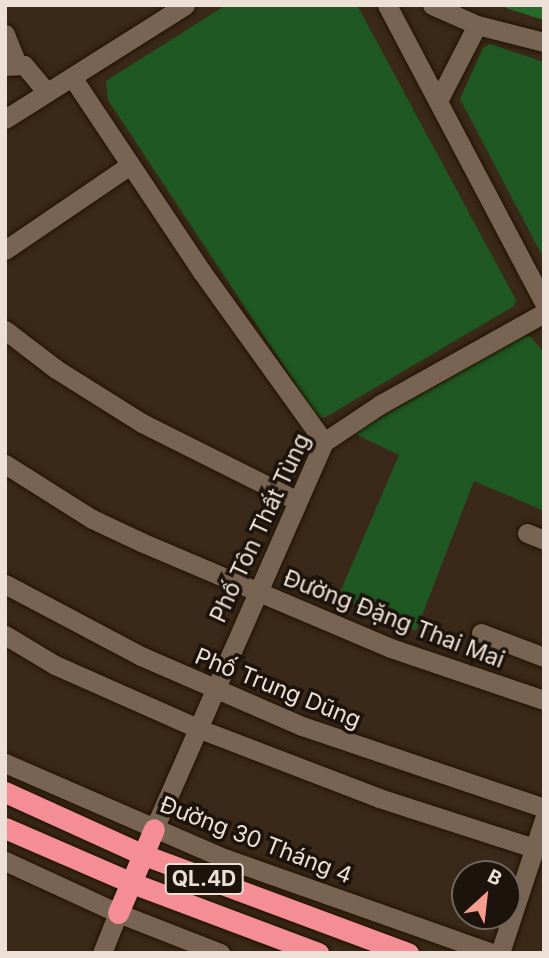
<!DOCTYPE html>
<meta charset="utf-8">
<style>
body{margin:0}
#map{position:relative;width:549px;height:958px;overflow:hidden;background:#3a2918;font-family:Inter,sans-serif}
div>[style]{position:absolute}
[style*='--x']{left:calc(var(--x)*1px);top:calc(var(--y)*1px);width:calc(var(--w)*1px);rotate:calc(var(--a)*1deg)}
.green>*{inset:0;background:#1f5822}
.forest>*{inset:0;background:#29692c}
.roads{filter:drop-shadow(0 0 2px #211203) drop-shadow(0 0 2px #211203)}
.minor>*{height:19px;margin:-9.5px;padding:0 9.5px;transform-origin:9.5px;border-radius:9.5px;background:#786452}
.highway>*{height:21px;margin:-10.5px;padding:0 10.5px;transform-origin:10.5px;border-radius:10.5px;background:#f58d94}
span{translate:-50% -50%;white-space:nowrap;text-align:center;line-height:1.15;-webkit-text-stroke:7px #1c140c;paint-order:stroke}
.shield-label span{padding:2px 5px;background:#1c140c;border:2px solid;border-radius:5px;-webkit-text-stroke-width:0}
.shield-label{font-size:21px;color:#ede1d7;font-weight:700}
.street-label{font-size:23px;color:#ede1d7}
.frame{position:absolute;inset:0;border:7px solid #ede1d7;pointer-events:none}
.north{position:absolute;left:451px;top:860px;width:70px;height:70px;box-sizing:border-box;background:#1c140c;border:2px solid #70665d;border-radius:50%;rotate:27deg;font-size:19px;font-weight:700;line-height:28px;text-align:center;color:#ede1d7}
.north::after{content:'';display:block;margin:auto;width:24px;height:32px;background:#f59d8d;clip-path:polygon(50% 0,100% 100%,50% 72%,0 100%)}
</style>
<div id="map">
<div class="green">
<i style="clip-path:polygon(226px 5px,357px 5px,516px 300px,514px 306px,324px 418px,317px 416px,108px 100px,106px 81px)"></i>
<i style="clip-path:polygon(490px 44px,544px 62px,544px 259px,460px 99px,483px 48px)"></i>
<i style="clip-path:polygon(524px 336px,531px 337px,544px 353px,544px 511px,474px 481px,416px 631px,338px 597px,399px 455px,353px 433px)"></i>
</div>
<div class="forest">
<i style="clip-path:polygon(500px 5px,544px 5px,544px 20px,509px 9px)"></i>
</div>
<div class="roads">
<div class="minor">
<i style="--x:387;--y:5;--w:337;--a:62.2"></i>
<i style="--x:432;--y:5;--w:49;--a:24"></i>
<i style="--x:477;--y:25;--w:69;--a:14.2"></i>
<i style="--x:5;--y:34;--w:31;--a:68"></i>
<i style="--x:5;--y:66;--w:19;--a:-3"></i>
<i style="--x:24;--y:65;--w:35;--a:50"></i>
<i style="--x:72;--y:77;--w:234;--a:56.3"></i>
<i style="--x:202;--y:272;--w:209;--a:54.3"></i>
<i style="--x:438;--y:101;--w:85;--a:-62.8"></i>
<i style="--x:5;--y:119;--w:213;--a:-32.3"></i>
<i style="--x:5;--y:250;--w:151;--a:-34.2"></i>
<i style="--x:5;--y:330;--w:64;--a:37.4"></i>
<i style="--x:56;--y:369;--w:102;--a:32.1"></i>
<i style="--x:142;--y:423;--w:172;--a:26.6"></i>
<i style="--x:5;--y:464;--w:103;--a:32.3"></i>
<i style="--x:92;--y:519;--w:54;--a:25.1"></i>
<i style="--x:141;--y:542;--w:272;--a:23"></i>
<i style="--x:391;--y:648;--w:162;--a:18.8"></i>
<i style="--x:527;--y:533;--w:18;--a:22"></i>
<i style="--x:5;--y:584;--w:154;--a:27.9"></i>
<i style="--x:141;--y:656;--w:176;--a:23.5"></i>
<i style="--x:302;--y:726;--w:256;--a:18.7"></i>
<i style="--x:481;--y:633;--w:67;--a:20.9"></i>
<i style="--x:5;--y:635;--w:58;--a:31"></i>
<i style="--x:55;--y:665;--w:155;--a:23.9"></i>
<i style="--x:197;--y:728;--w:195;--a:21"></i>
<i style="--x:379;--y:798;--w:163;--a:17.9"></i>
<i style="--x:5;--y:763;--w:239;--a:23.5"></i>
<i style="--x:224;--y:858;--w:285;--a:19.5"></i>
<i style="--x:154;--y:829;--w:423;--a:-66.3"></i>
<i style="--x:324;--y:442;--w:69;--a:-33.7"></i>
<i style="--x:381;--y:404;--w:187;--a:-29.2"></i>
<i style="--x:5;--y:861;--w:124;--a:24.7"></i>
<i style="--x:118;--y:913;--w:110;--a:21.4"></i>
<i style="--x:102;--y:953;--w:43;--a:-68.2"></i>
<i style="--x:500;--y:953;--w:141;--a:-71.8"></i>
</div>
<div class="highway">
<i style="--x:5;--y:792;--w:153;--a:24.4"></i>
<i style="--x:144;--y:855;--w:282;--a:20.4"></i>
<i style="--x:5;--y:828;--w:138;--a:23.4"></i>
<i style="--x:132;--y:883;--w:199;--a:20.6"></i>
<i style="--x:118;--y:913;--w:91;--a:-66.8"></i>
</div>
</div>
<div class="shield-label">
<span style="left:204px;top:879px">QL.4D</span>
</div>
<div class="street-label">
<span style="left:260px;top:528px;rotate:-65deg">Phố Tôn Thất Tùng</span>
<span style="left:394px;top:619px;rotate:21deg">Đường Đặng Thai Mai</span>
<span style="left:278px;top:688px;rotate:22deg">Phố Trung Dũng</span>
<span style="left:256px;top:840px;rotate:21deg">Đường 30 Tháng 4</span>
</div>
<div class="frame"></div>
<div class="north">B</div>
</div>
